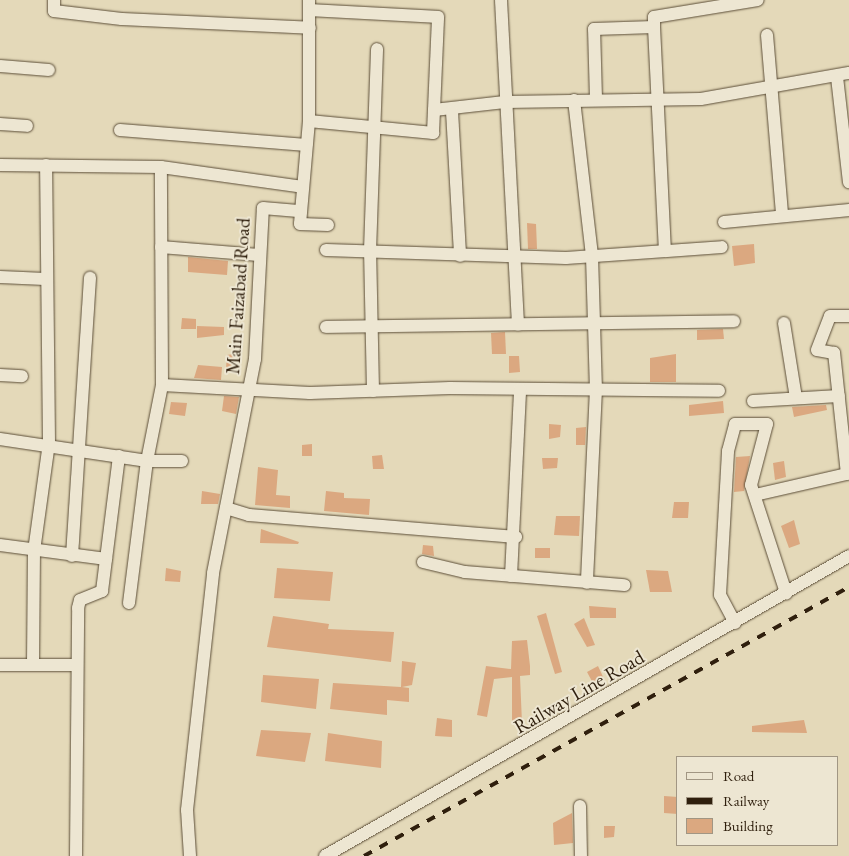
<!DOCTYPE html>
<style>
body{margin:0}
#map{position:relative;width:849px;height:856px;overflow:hidden;background:#e4d9b9;font-family:"EB Garamond",serif}
div>[style]{position:absolute}
[style*='--x']{left:calc(var(--x)*1px);top:calc(var(--y)*1px);width:calc(var(--w)*1px);rotate:calc(var(--a)*1deg)}
.building>*{inset:0;background:#dba880}
.roads{filter:drop-shadow(0 0 1px #5c4e38) drop-shadow(0 0 1px #5c4e38)}
.minor>*{height:12px;margin:-6px;padding:0 6px;transform-origin:6px;border-radius:6px;background:#ede6d2}
.rail>*{height:4px;margin-top:-2px;transform-origin:0;background:repeating-linear-gradient(90deg,#2f1f0d 0 9px,transparent 0 18px)}
span{translate:-50% -50%;white-space:nowrap;text-align:center;line-height:1.15;-webkit-text-stroke:4px #ede6d2;paint-order:stroke}
.street-label{font-size:20px;color:#2f1f0d}
.legend{position:absolute;left:676px;top:756px;width:162px;height:90px;box-sizing:border-box;background:#ede6d2;border:1px solid #a19683;margin:0;padding:6px 9px;list-style:none;font-size:15px;color:#2f1f0d}
.legend li{display:flex;align-items:center;gap:10px;height:25px}
.legend b{width:25px;border:1px solid #a19683}
</style>
<div id="map">
<div class="building">
<i style="clip-path:polygon(527px 223px,536px 224px,537px 249px,528px 249px)"></i>
<i style="clip-path:polygon(754px 244px,755px 263px,734px 266px,732px 246px)"></i>
<i style="clip-path:polygon(188px 257px,228px 261px,227px 275px,188px 272px)"></i>
<i style="clip-path:polygon(182px 318px,196px 319px,196px 329px,181px 329px)"></i>
<i style="clip-path:polygon(197px 326px,224px 327px,224px 335px,197px 338px)"></i>
<i style="clip-path:polygon(723px 329px,724px 339px,697px 340px,697px 330px)"></i>
<i style="clip-path:polygon(505px 332px,506px 354px,492px 354px,491px 333px)"></i>
<i style="clip-path:polygon(239px 353px,236px 367px,226px 368px,227px 355px)"></i>
<i style="clip-path:polygon(676px 354px,676px 382px,650px 382px,650px 358px)"></i>
<i style="clip-path:polygon(509px 356px,519px 356px,520px 372px,509px 373px)"></i>
<i style="clip-path:polygon(198px 365px,222px 367px,221px 380px,194px 378px)"></i>
<i style="clip-path:polygon(224px 396px,239px 397px,236px 414px,222px 411px)"></i>
<i style="clip-path:polygon(723px 401px,724px 413px,689px 416px,689px 405px)"></i>
<i style="clip-path:polygon(171px 402px,187px 403px,185px 416px,169px 414px)"></i>
<i style="clip-path:polygon(826px 405px,827px 410px,794px 417px,792px 407px)"></i>
<i style="clip-path:polygon(549px 424px,561px 425px,560px 437px,549px 439px)"></i>
<i style="clip-path:polygon(586px 427px,585px 445px,576px 445px,576px 428px)"></i>
<i style="clip-path:polygon(312px 444px,312px 456px,302px 456px,302px 445px)"></i>
<i style="clip-path:polygon(382px 455px,384px 469px,373px 469px,372px 456px)"></i>
<i style="clip-path:polygon(750px 456px,744px 491px,734px 492px,736px 457px)"></i>
<i style="clip-path:polygon(542px 458px,558px 458px,557px 468px,543px 469px)"></i>
<i style="clip-path:polygon(784px 461px,786px 477px,775px 480px,773px 463px)"></i>
<i style="clip-path:polygon(258px 467px,278px 470px,276px 495px,290px 496px,290px 508px,255px 505px)"></i>
<i style="clip-path:polygon(202px 491px,220px 494px,218px 504px,201px 504px)"></i>
<i style="clip-path:polygon(326px 491px,344px 493px,344px 498px,370px 499px,369px 515px,324px 511px)"></i>
<i style="clip-path:polygon(674px 502px,689px 502px,688px 518px,672px 518px)"></i>
<i style="clip-path:polygon(556px 516px,580px 516px,579px 536px,554px 535px)"></i>
<i style="clip-path:polygon(794px 520px,800px 544px,789px 548px,781px 526px)"></i>
<i style="clip-path:polygon(261px 529px,299px 542px,298px 544px,260px 543px)"></i>
<i style="clip-path:polygon(423px 545px,433px 546px,434px 556px,422px 554px)"></i>
<i style="clip-path:polygon(535px 548px,550px 548px,550px 558px,535px 558px)"></i>
<i style="clip-path:polygon(166px 568px,181px 571px,180px 582px,165px 581px)"></i>
<i style="clip-path:polygon(277px 568px,333px 572px,330px 601px,274px 598px)"></i>
<i style="clip-path:polygon(646px 570px,668px 571px,672px 592px,650px 592px)"></i>
<i style="clip-path:polygon(589px 606px,616px 608px,616px 618px,590px 618px)"></i>
<i style="clip-path:polygon(546px 613px,562px 672px,555px 674px,537px 616px)"></i>
<i style="clip-path:polygon(273px 616px,329px 624px,328px 629px,394px 632px,391px 662px,267px 647px)"></i>
<i style="clip-path:polygon(584px 618px,595px 645px,587px 647px,574px 624px)"></i>
<i style="clip-path:polygon(527px 640px,530px 666px,530px 675px,520px 676px,522px 723px,512px 724px,512px 677px,494px 679px,487px 717px,477px 715px,486px 666px,511px 669px,512px 641px)"></i>
<i style="clip-path:polygon(402px 661px,416px 663px,412px 685px,402px 687px,409px 688px,409px 702px,387px 700px,387px 715px,330px 709px,333px 683px,401px 687px)"></i>
<i style="clip-path:polygon(598px 666px,604px 679px,594px 685px,587px 672px)"></i>
<i style="clip-path:polygon(263px 675px,319px 679px,316px 709px,261px 702px)"></i>
<i style="clip-path:polygon(437px 718px,452px 720px,452px 737px,435px 736px)"></i>
<i style="clip-path:polygon(804px 720px,807px 733px,752px 732px,752px 726px)"></i>
<i style="clip-path:polygon(261px 730px,311px 733px,305px 762px,256px 756px)"></i>
<i style="clip-path:polygon(328px 733px,382px 741px,381px 768px,325px 761px)"></i>
<i style="clip-path:polygon(664px 796px,678px 797px,678px 814px,664px 813px)"></i>
<i style="clip-path:polygon(572px 813px,573px 843px,554px 845px,553px 823px)"></i>
<i style="clip-path:polygon(604px 826px,615px 826px,614px 837px,604px 838px)"></i>
</div>
<div class="roads">
<div class="minor">
<i style="--x:54;--y:0;--w:11;--a:90"></i>
<i style="--x:54;--y:11;--w:68;--a:6.7"></i>
<i style="--x:122;--y:19;--w:188;--a:2.7"></i>
<i style="--x:309;--y:0;--w:121;--a:90"></i>
<i style="--x:309;--y:121;--w:103;--a:95"></i>
<i style="--x:300;--y:224;--w:28;--a:2"></i>
<i style="--x:501;--y:0;--w:325;--a:87"></i>
<i style="--x:654;--y:27;--w:10;--a:-90"></i>
<i style="--x:654;--y:17;--w:105;--a:-9.3"></i>
<i style="--x:767;--y:35;--w:180;--a:85.2"></i>
<i style="--x:0;--y:66;--w:49;--a:4.7"></i>
<i style="--x:837;--y:77;--w:106;--a:83.5"></i>
<i style="--x:596;--y:99;--w:70;--a:-91.6"></i>
<i style="--x:594;--y:29;--w:60;--a:-1.9"></i>
<i style="--x:654;--y:27;--w:224;--a:87.2"></i>
<i style="--x:574;--y:100;--w:157;--a:83.4"></i>
<i style="--x:592;--y:256;--w:133;--a:88.3"></i>
<i style="--x:596;--y:389;--w:194;--a:92.7"></i>
<i style="--x:434;--y:110;--w:71;--a:-6.4"></i>
<i style="--x:505;--y:102;--w:196;--a:-0.9"></i>
<i style="--x:701;--y:99;--w:150;--a:-10"></i>
<i style="--x:452;--y:111;--w:145;--a:86.8"></i>
<i style="--x:309;--y:121;--w:125;--a:5.5"></i>
<i style="--x:433;--y:133;--w:116;--a:-87.5"></i>
<i style="--x:438;--y:17;--w:128;--a:-176.9"></i>
<i style="--x:0;--y:124;--w:27;--a:4"></i>
<i style="--x:120;--y:130;--w:187;--a:4.6"></i>
<i style="--x:0;--y:165;--w:161;--a:0.7"></i>
<i style="--x:161;--y:167;--w:143;--a:8"></i>
<i style="--x:724;--y:222;--w:126;--a:-5.5"></i>
<i style="--x:161;--y:247;--w:98;--a:4.7"></i>
<i style="--x:326;--y:250;--w:240;--a:1.9"></i>
<i style="--x:566;--y:258;--w:156;--a:-4"></i>
<i style="--x:0;--y:277;--w:45;--a:2.5"></i>
<i style="--x:784;--y:323;--w:76;--a:80.9"></i>
<i style="--x:326;--y:327;--w:408;--a:-0.8"></i>
<i style="--x:0;--y:375;--w:22;--a:3"></i>
<i style="--x:162;--y:385;--w:148;--a:3.1"></i>
<i style="--x:310;--y:393;--w:140;--a:-2"></i>
<i style="--x:450;--y:388;--w:269;--a:0.6"></i>
<i style="--x:373;--y:391;--w:140;--a:-91.2"></i>
<i style="--x:370;--y:251;--w:202;--a:-88"></i>
<i style="--x:753;--y:401;--w:86;--a:-3.3"></i>
<i style="--x:0;--y:439;--w:149;--a:8.5"></i>
<i style="--x:147;--y:461;--w:35;--a:0"></i>
<i style="--x:755;--y:495;--w:94;--a:-12.9"></i>
<i style="--x:847;--y:474;--w:122;--a:-96.1"></i>
<i style="--x:834;--y:353;--w:17;--a:-170"></i>
<i style="--x:817;--y:350;--w:36;--a:-69"></i>
<i style="--x:830;--y:316;--w:19;--a:0"></i>
<i style="--x:226;--y:508;--w:24;--a:17"></i>
<i style="--x:249;--y:515;--w:268;--a:4.7"></i>
<i style="--x:0;--y:545;--w:107;--a:7.5"></i>
<i style="--x:72;--y:556;--w:279;--a:-86.3"></i>
<i style="--x:423;--y:562;--w:43;--a:13.4"></i>
<i style="--x:465;--y:572;--w:160;--a:4.7"></i>
<i style="--x:511;--y:576;--w:187;--a:-87.2"></i>
<i style="--x:129;--y:603;--w:143;--a:-82.8"></i>
<i style="--x:147;--y:461;--w:77;--a:-78.8"></i>
<i style="--x:162;--y:385;--w:218;--a:-90.3"></i>
<i style="--x:735;--y:623;--w:32;--a:-118"></i>
<i style="--x:720;--y:595;--w:144;--a:-86.8"></i>
<i style="--x:728;--y:451;--w:28;--a:-75"></i>
<i style="--x:735;--y:424;--w:32;--a:0"></i>
<i style="--x:767;--y:424;--w:63;--a:104.7"></i>
<i style="--x:751;--y:485;--w:114;--a:72"></i>
<i style="--x:33;--y:664;--w:113;--a:-89.5"></i>
<i style="--x:34;--y:551;--w:109;--a:-82.1"></i>
<i style="--x:49;--y:443;--w:278;--a:-90.6"></i>
<i style="--x:0;--y:665;--w:76;--a:0"></i>
<i style="--x:580;--y:806;--w:50;--a:88.9"></i>
<i style="--x:76;--y:856;--w:248;--a:-89.5"></i>
<i style="--x:78;--y:608;--w:8;--a:-76"></i>
<i style="--x:80;--y:600;--w:24;--a:-22"></i>
<i style="--x:102;--y:591;--w:136;--a:-82.8"></i>
<i style="--x:190;--y:856;--w:46;--a:-93.7"></i>
<i style="--x:187;--y:810;--w:238;--a:-83.7"></i>
<i style="--x:213;--y:573;--w:218;--a:-78.9"></i>
<i style="--x:255;--y:359;--w:151;--a:-87"></i>
<i style="--x:263;--y:208;--w:38;--a:5"></i>
<i style="--x:325;--y:856;--w:604;--a:-29.79"></i>
</div>
</div>
<div class="rail">
<i style="--x:364;--y:856;--w:555;--a:-29.01"></i>
</div>
<div class="street-label">
<span style="left:238px;top:296px;rotate:-86deg">Main Faizabad Road</span>
<span style="left:579px;top:692px;rotate:-30deg">Railway Line Road</span>
</div>
<ul class="legend">
<li><b style="height:6px;background:#ede6d2"></b>Road</li>
<li><b style="height:6px;background:#2f1f0d"></b>Railway</li>
<li><b style="height:14px;background:#dba880"></b>Building</li>
</ul>
</div>
